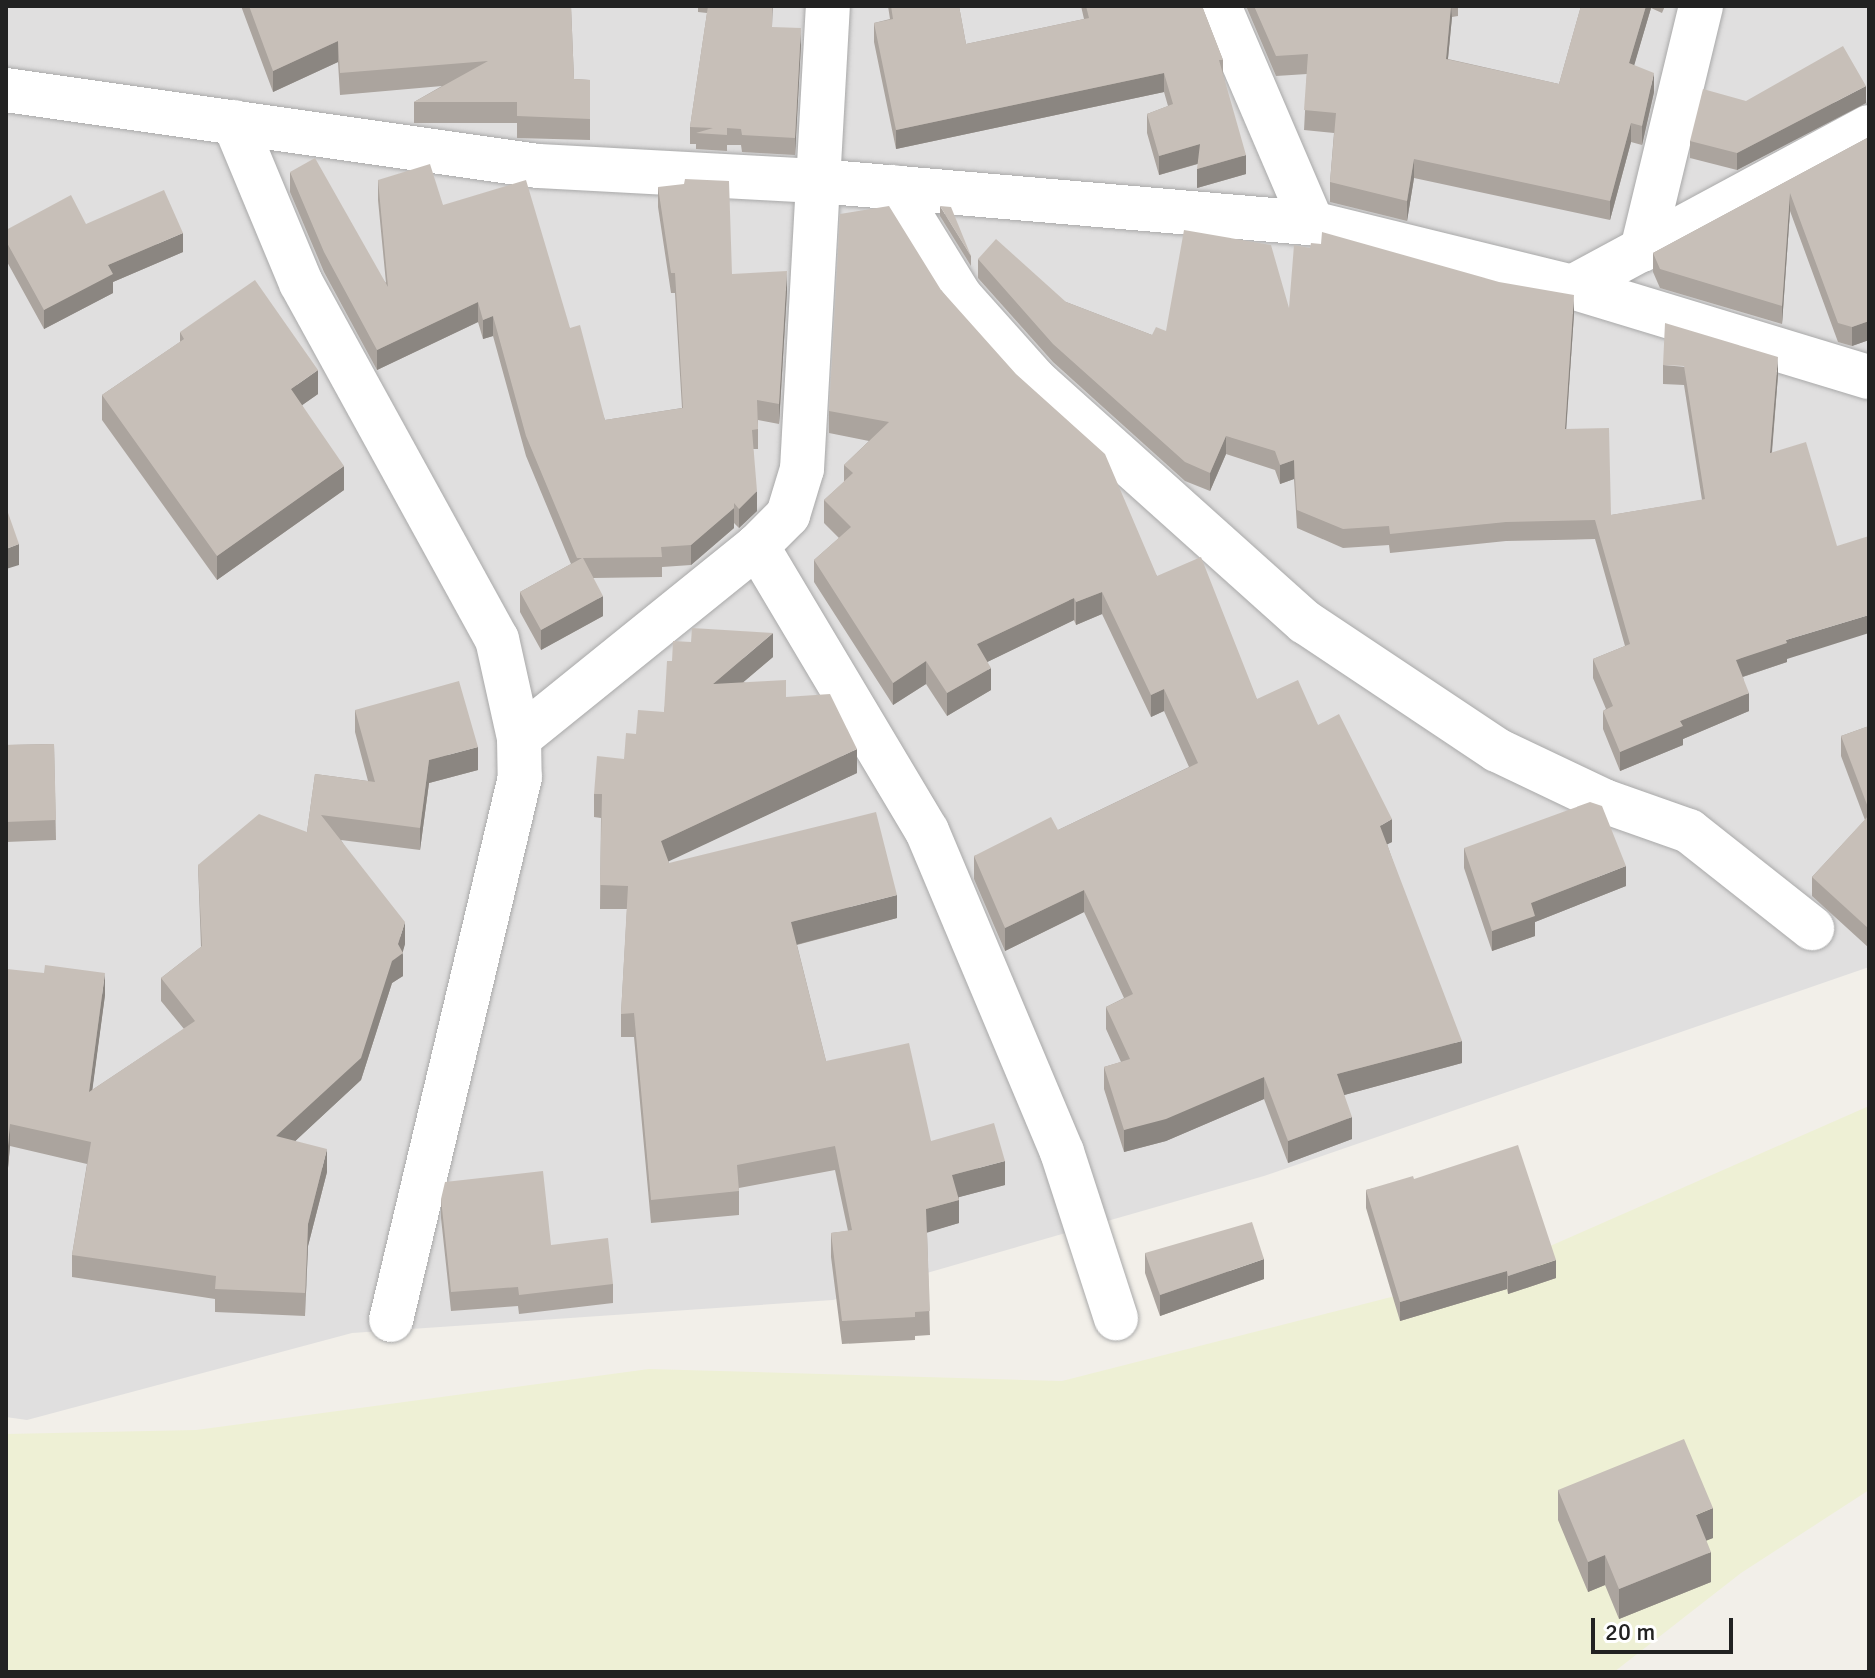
<!DOCTYPE html>
<style>
body{margin:0}
#map{position:relative;width:1875px;height:1678px;overflow:hidden;background:#f2efe9;font-family:Signika,sans-serif}
div>[style]{position:absolute}
[style*='--x']{left:calc(var(--x)*1px);top:calc(var(--y)*1px);width:calc(var(--w)*1px);rotate:calc(var(--a)*1deg)}
.residential>*{inset:0;background:#e0dfdf}
.farmland>*{inset:0;background:#eef0d5}
.roads{filter:drop-shadow(0 0 2px #a9a9a9) drop-shadow(0 0 2px #a9a9a9)}
.minor>*{height:44px;margin:-22px;padding:0 22px;transform-origin:22px;border-radius:22px;background:#fff}
.wall>*{inset:0;background:#aba49e}
.shaded-wall>*{inset:0;background:#8b8681}
.building>*{inset:0;background:#c7bfb8}
span{translate:-50% -50%;white-space:nowrap;text-align:center;line-height:1.15;-webkit-text-stroke:6px #fff;paint-order:stroke}
.frame{position:absolute;inset:0;border:8px solid #222;pointer-events:none}
.scale{position:absolute;left:1591px;top:1618px;width:142px;height:36px;box-sizing:border-box;border:4px solid #222;border-top:0;padding-left:10px;font-size:24px;line-height:28px;white-space:nowrap;color:#222;-webkit-text-stroke:6px #fff;paint-order:stroke}
</style>
<div id="map">
<div class="residential">
<i style="clip-path:polygon(6px 6px,1869px 6px,1869px 967px,1264px 1176px,833px 1300px,352px 1333px,27px 1420px,6px 1417px)"></i>
</div>
<div class="farmland">
<i style="clip-path:polygon(1869px 1106px,1869px 1490px,1741px 1573px,1614px 1672px,6px 1672px,6px 1434px,196px 1430px,649px 1369px,1062px 1381px,1493px 1271px)"></i>
</div>
<div class="roads">
<div class="minor">
<i style="--x:1219;--y:6;--w:236;--a:66.8"></i>
<i style="--x:6;--y:90;--w:537;--a:8.13"></i>
<i style="--x:538;--y:166;--w:280;--a:3.1"></i>
<i style="--x:818;--y:181;--w:496;--a:4.9"></i>
<i style="--x:1312;--y:223;--w:268;--a:13.8"></i>
<i style="--x:1572;--y:287;--w:310;--a:16.9"></i>
<i style="--x:234;--y:122;--w:174;--a:67.4"></i>
<i style="--x:301;--y:283;--w:406;--a:61.2"></i>
<i style="--x:497;--y:639;--w:101;--a:77.5"></i>
<i style="--x:519;--y:738;--w:39;--a:89"></i>
<i style="--x:520;--y:777;--w:558;--a:103.36"></i>
<i style="--x:893;--y:187;--w:128;--a:58.4"></i>
<i style="--x:960;--y:296;--w:113;--a:48.2"></i>
<i style="--x:1035;--y:380;--w:363;--a:41.9"></i>
<i style="--x:1305;--y:622;--w:231;--a:33.7"></i>
<i style="--x:1497;--y:750;--w:119;--a:25.5"></i>
<i style="--x:1604;--y:801;--w:90;--a:19.4"></i>
<i style="--x:1689;--y:831;--w:157;--a:38.3"></i>
<i style="--x:1642;--y:250;--w:251;--a:-76.4"></i>
<i style="--x:1572;--y:287;--w:337;--a:-28.3"></i>
<i style="--x:757;--y:546;--w:332;--a:59.2"></i>
<i style="--x:927;--y:831;--w:348;--a:67.2"></i>
<i style="--x:1062;--y:1152;--w:175;--a:72"></i>
<i style="--x:519;--y:738;--w:306;--a:-38.9"></i>
<i style="--x:757;--y:546;--w:44;--a:-45"></i>
<i style="--x:788;--y:515;--w:48;--a:-73.1"></i>
<i style="--x:802;--y:469;--w:464;--a:-86.8"></i>
</div>
</div>
<div class="wall">
<i style="clip-path:polygon(241px 6px,571px 6px,574px 79px,590px 80px,590px 140px,517px 138px,517px 123px,414px 123px,414px 102px,442px 86px,340px 95px,338px 62px,273px 92px)"></i>
<i style="clip-path:polygon(698px 6px,773px 6px,772px 27px,801px 44px,795px 155px,742px 152px,741px 145px,727px 145px,727px 151px,696px 149px,696px 144px,690px 144px,690px 127px,707px 13px,698px 12px)"></i>
<i style="clip-path:polygon(888px 6px,959px 6px,966px 44px,1084px 19px,1081px 6px,1202px 6px,1223px 60px,1223px 74px,1246px 174px,1197px 188px,1198px 164px,1159px 175px,1147px 133px,1147px 114px,1168px 106px,1164px 92px,896px 149px,874px 42px,874px 23px,890px 19px)"></i>
<i style="clip-path:polygon(1246px 6px,1458px 6px,1458px 16px,1452px 17px,1448px 59px,1559px 84px,1581px 6px,1665px 6px,1662px 13px,1651px 8px,1634px 65px,1654px 92px,1642px 145px,1631px 142px,1610px 220px,1414px 178px,1407px 221px,1330px 202px,1330px 182px,1334px 133px,1304px 130px,1307px 74px,1276px 76px)"></i>
<i style="clip-path:polygon(1746px 101px,1866px 103px,1737px 170px,1690px 158px,1690px 141px)"></i>
<i style="clip-path:polygon(1869px 137px,1869px 340px,1852px 346px,1838px 342px,1790px 211px,1782px 324px,1660px 288px,1653px 272px,1653px 253px)"></i>
<i style="clip-path:polygon(290px 172px,386px 283px,378px 200px,378px 180px,443px 205px,570px 328px,605px 420px,682px 408px,675px 293px,671px 293px,658px 207px,658px 187px,732px 274px,787px 291px,779px 424px,758px 420px,758px 449px,753px 449px,757px 511px,739px 528px,734px 523px,734px 528px,691px 565px,662px 567px,662px 577px,593px 578px,603px 616px,541px 650px,520px 612px,520px 592px,571px 564px,526px 456px,493px 336px,483px 339px,478px 322px,377px 370px,324px 272px,290px 192px)"></i>
<i style="clip-path:polygon(940px 206px,971px 256px,971px 266px,940px 216px)"></i>
<i style="clip-path:polygon(86px 224px,183px 252px,113px 282px,113px 293px,44px 329px,6px 260px,6px 230px)"></i>
<i style="clip-path:polygon(978px 259px,1066px 302px,1152px 335px,1166px 331px,1289px 308px,1574px 314px,1566px 429px,1611px 515px,1702px 500px,1684px 385px,1663px 384px,1663px 365px,1778px 375px,1772px 453px,1787px 662px,1743px 677px,1749px 711px,1683px 739px,1683px 745px,1620px 771px,1603px 729px,1603px 711px,1606px 709px,1593px 678px,1593px 659px,1625px 646px,1595px 539px,1506px 541px,1390px 553px,1389px 545px,1343px 548px,1297px 528px,1294px 479px,1280px 484px,1275px 470px,1226px 454px,1210px 491px,1185px 481px,1053px 362px,978px 278px)"></i>
<i style="clip-path:polygon(941px 290px,1157px 576px,1257px 699px,1318px 725px,1392px 842px,1387px 844px,1462px 1063px,1344px 1095px,1352px 1139px,1288px 1163px,1264px 1099px,1166px 1141px,1124px 1152px,1104px 1089px,1104px 1067px,1121px 1062px,1106px 1029px,1106px 1007px,1124px 998px,1084px 912px,1005px 951px,974px 879px,974px 856px,1058px 830px,1189px 767px,1164px 711px,1151px 717px,1102px 614px,1076px 625px,1074px 620px,987px 662px,991px 690px,947px 716px,926px 684px,893px 705px,814px 582px,814px 560px,839px 538px,824px 523px,824px 500px,844px 482px,844px 465px,869px 441px,829px 433px,829px 411px)"></i>
<i style="clip-path:polygon(180px 332px,318px 394px,302px 405px,344px 490px,217px 580px,102px 420px,102px 395px,180px 342px)"></i>
<i style="clip-path:polygon(773px 657px,743px 682px,786px 697px,857px 773px,668px 861px,669px 863px,897px 918px,797px 945px,826px 1061px,931px 1141px,1005px 1185px,959px 1197px,959px 1223px,927px 1232px,930px 1335px,915px 1336px,915px 1340px,842px 1344px,831px 1257px,831px 1233px,848px 1231px,835px 1170px,739px 1188px,739px 1215px,651px 1223px,634px 1037px,621px 1037px,621px 1014px,627px 909px,600px 909px,601px 818px,594px 817px,594px 794px,624px 759px,636px 734px,664px 712px,672px 661px)"></i>
<i style="clip-path:polygon(355px 710px,478px 770px,429px 783px,420px 850px,341px 840px,405px 944px,402px 952px,403px 976px,392px 983px,361px 1080px,295px 1141px,327px 1172px,308px 1246px,305px 1316px,215px 1312px,215px 1299px,72px 1277px,72px 1255px,87px 1164px,10px 1146px,8px 1168px,6px 1168px,6px 975px,105px 995px,92px 1090px,184px 1029px,161px 1001px,161px 978px,201px 947px,198px 865px,307px 832px,315px 774px,368px 781px,355px 732px)"></i>
<i style="clip-path:polygon(1869px 726px,1869px 948px,1812px 896px,1812px 877px,1865px 820px,1841px 756px,1841px 736px)"></i>
<i style="clip-path:polygon(54px 744px,56px 840px,6px 842px,6px 745px)"></i>
<i style="clip-path:polygon(1464px 848px,1626px 886px,1535px 922px,1535px 936px,1492px 951px,1464px 868px)"></i>
<i style="clip-path:polygon(1414px 1179px,1556px 1278px,1508px 1294px,1507px 1289px,1400px 1321px,1366px 1208px,1366px 1190px)"></i>
<i style="clip-path:polygon(441px 1199px,551px 1245px,613px 1284px,613px 1303px,519px 1314px,518px 1306px,451px 1311px,441px 1218px)"></i>
<i style="clip-path:polygon(1145px 1253px,1264px 1279px,1160px 1316px,1145px 1273px)"></i>
<i style="clip-path:polygon(1558px 1490px,1713px 1538px,1706px 1540px,1711px 1582px,1619px 1619px,1605px 1585px,1588px 1592px,1558px 1520px)"></i>
</div>
<div class="shaded-wall">
<i style="clip-path:polygon(1451px 6px,1452px 17px,1446px 78px,1446px 59px)"></i>
<i style="clip-path:polygon(1646px 6px,1651px 6px,1651px 8px,1629px 83px,1629px 63px)"></i>
<i style="clip-path:polygon(801px 28px,801px 44px,795px 155px,795px 138px)"></i>
<i style="clip-path:polygon(338px 41px,338px 62px,273px 92px,273px 71px)"></i>
<i style="clip-path:polygon(1164px 73px,1164px 92px,896px 149px,896px 130px)"></i>
<i style="clip-path:polygon(1654px 73px,1654px 92px,1642px 145px,1642px 126px)"></i>
<i style="clip-path:polygon(1866px 86px,1866px 103px,1737px 170px,1737px 153px)"></i>
<i style="clip-path:polygon(1631px 123px,1631px 142px,1610px 220px,1610px 201px)"></i>
<i style="clip-path:polygon(1200px 144px,1200px 163px,1159px 175px,1159px 156px)"></i>
<i style="clip-path:polygon(1246px 155px,1246px 174px,1197px 188px,1197px 169px)"></i>
<i style="clip-path:polygon(1414px 159px,1414px 178px,1407px 221px,1407px 201px)"></i>
<i style="clip-path:polygon(1790px 193px,1790px 211px,1782px 324px,1782px 306px)"></i>
<i style="clip-path:polygon(183px 233px,183px 252px,113px 282px,113px 293px,44px 329px,44px 310px,108px 265px)"></i>
<i style="clip-path:polygon(787px 271px,787px 291px,779px 424px,779px 404px)"></i>
<i style="clip-path:polygon(1574px 295px,1574px 314px,1565px 447px,1565px 429px)"></i>
<i style="clip-path:polygon(478px 302px,478px 322px,377px 370px,377px 350px)"></i>
<i style="clip-path:polygon(493px 316px,493px 336px,483px 339px,483px 320px)"></i>
<i style="clip-path:polygon(1869px 321px,1869px 340px,1852px 346px,1852px 327px)"></i>
<i style="clip-path:polygon(1778px 357px,1778px 375px,1770px 472px,1770px 453px)"></i>
<i style="clip-path:polygon(318px 370px,318px 394px,291px 413px,291px 389px)"></i>
<i style="clip-path:polygon(1226px 436px,1226px 454px,1210px 491px,1210px 473px)"></i>
<i style="clip-path:polygon(1294px 460px,1294px 479px,1280px 484px,1280px 465px)"></i>
<i style="clip-path:polygon(344px 466px,344px 490px,217px 580px,217px 556px)"></i>
<i style="clip-path:polygon(757px 491px,757px 511px,739px 528px,739px 509px)"></i>
<i style="clip-path:polygon(734px 508px,734px 528px,691px 565px,691px 545px)"></i>
<i style="clip-path:polygon(19px 544px,19px 565px,6px 569px,6px 549px)"></i>
<i style="clip-path:polygon(1102px 592px,1102px 614px,1076px 625px,1076px 602px)"></i>
<i style="clip-path:polygon(603px 596px,603px 616px,541px 650px,541px 630px)"></i>
<i style="clip-path:polygon(1074px 598px,1074px 620px,977px 667px,977px 644px)"></i>
<i style="clip-path:polygon(1869px 615px,1869px 633px,1787px 659px,1787px 662px,1736px 679px,1736px 660px,1786px 640px)"></i>
<i style="clip-path:polygon(773px 633px,773px 657px,713px 708px,713px 684px)"></i>
<i style="clip-path:polygon(926px 661px,926px 684px,893px 705px,893px 683px)"></i>
<i style="clip-path:polygon(991px 668px,991px 690px,947px 716px,947px 693px)"></i>
<i style="clip-path:polygon(1164px 689px,1164px 711px,1151px 717px,1151px 695px)"></i>
<i style="clip-path:polygon(1749px 693px,1749px 711px,1683px 739px,1683px 745px,1620px 771px,1620px 752px,1680px 721px)"></i>
<i style="clip-path:polygon(478px 747px,478px 770px,429px 783px,420px 850px,420px 828px,429px 760px)"></i>
<i style="clip-path:polygon(857px 749px,857px 773px,661px 865px,661px 841px)"></i>
<i style="clip-path:polygon(1392px 819px,1392px 842px,1380px 848px,1380px 826px)"></i>
<i style="clip-path:polygon(1626px 866px,1626px 886px,1535px 922px,1535px 936px,1492px 951px,1492px 931px,1531px 903px)"></i>
<i style="clip-path:polygon(1084px 890px,1084px 912px,1005px 951px,1005px 928px)"></i>
<i style="clip-path:polygon(897px 895px,897px 918px,791px 946px,791px 922px)"></i>
<i style="clip-path:polygon(405px 922px,405px 944px,402px 955px,403px 953px,403px 976px,392px 983px,361px 1080px,276px 1159px,276px 1136px,398px 944px)"></i>
<i style="clip-path:polygon(105px 973px,105px 995px,89px 1115px,89px 1092px)"></i>
<i style="clip-path:polygon(1462px 1041px,1462px 1063px,1337px 1097px,1337px 1074px)"></i>
<i style="clip-path:polygon(1264px 1077px,1264px 1099px,1166px 1141px,1124px 1152px,1124px 1130px)"></i>
<i style="clip-path:polygon(1352px 1117px,1352px 1139px,1288px 1163px,1288px 1141px)"></i>
<i style="clip-path:polygon(10px 1124px,10px 1146px,8px 1168px,8px 1146px)"></i>
<i style="clip-path:polygon(327px 1149px,327px 1172px,308px 1246px,305px 1316px,308px 1224px)"></i>
<i style="clip-path:polygon(1005px 1161px,1005px 1185px,952px 1199px,952px 1175px)"></i>
<i style="clip-path:polygon(959px 1200px,959px 1223px,926px 1233px,926px 1209px)"></i>
<i style="clip-path:polygon(1264px 1259px,1264px 1279px,1160px 1316px,1160px 1295px)"></i>
<i style="clip-path:polygon(1556px 1260px,1556px 1278px,1508px 1294px,1508px 1276px)"></i>
<i style="clip-path:polygon(1507px 1271px,1507px 1289px,1400px 1321px,1400px 1302px)"></i>
<i style="clip-path:polygon(1713px 1508px,1713px 1538px,1696px 1545px,1696px 1515px)"></i>
<i style="clip-path:polygon(1711px 1552px,1711px 1582px,1619px 1619px,1619px 1589px)"></i>
<i style="clip-path:polygon(1605px 1555px,1605px 1585px,1588px 1592px,1588px 1562px)"></i>
</div>
<div class="building">
<i style="clip-path:polygon(249px 6px,571px 6px,574px 79px,590px 80px,590px 119px,517px 116px,517px 102px,414px 102px,488px 61px,340px 73px,338px 41px,273px 71px)"></i>
<i style="clip-path:polygon(708px 6px,772px 6px,772px 27px,801px 28px,795px 138px,742px 135px,741px 129px,727px 128px,727px 135px,696px 133px,713px 128px,690px 127px)"></i>
<i style="clip-path:polygon(891px 6px,959px 6px,966px 44px,1089px 18px,1086px 6px,1202px 6px,1223px 60px,1219px 60px,1246px 155px,1197px 169px,1200px 144px,1159px 156px,1147px 114px,1173px 104px,1164px 73px,896px 130px,874px 23px,893px 19px)"></i>
<i style="clip-path:polygon(1254px 6px,1451px 6px,1446px 59px,1559px 84px,1581px 6px,1646px 6px,1629px 63px,1654px 73px,1642px 126px,1631px 123px,1610px 201px,1414px 159px,1407px 201px,1330px 182px,1336px 113px,1304px 110px,1308px 54px,1276px 56px)"></i>
<i style="clip-path:polygon(1843px 46px,1866px 86px,1737px 153px,1690px 141px,1703px 89px,1746px 101px)"></i>
<i style="clip-path:polygon(1869px 137px,1869px 321px,1852px 327px,1838px 323px,1790px 193px,1782px 306px,1660px 269px,1653px 253px)"></i>
<i style="clip-path:polygon(315px 158px,388px 287px,378px 180px,430px 164px,443px 205px,526px 180px,570px 328px,580px 325px,605px 420px,683px 408px,675px 273px,671px 273px,658px 187px,684px 184px,685px 179px,729px 181px,732px 274px,787px 271px,779px 404px,757px 400px,758px 429px,752px 430px,757px 491px,739px 509px,734px 503px,734px 508px,691px 545px,661px 547px,662px 557px,583px 558px,603px 596px,541px 630px,520px 592px,582px 558px,577px 558px,526px 436px,493px 316px,483px 320px,478px 302px,377px 350px,324px 252px,290px 172px)"></i>
<i style="clip-path:polygon(164px 190px,183px 233px,108px 265px,113px 274px,44px 310px,6px 241px,6px 230px,71px 195px,86px 224px)"></i>
<i style="clip-path:polygon(889px 206px,941px 290px,1016px 374px,1105px 454px,1157px 576px,1201px 557px,1257px 699px,1298px 680px,1318px 725px,1339px 714px,1392px 819px,1380px 826px,1462px 1041px,1337px 1074px,1352px 1117px,1288px 1141px,1264px 1077px,1166px 1119px,1124px 1130px,1104px 1067px,1130px 1059px,1106px 1007px,1133px 994px,1084px 890px,1005px 928px,974px 856px,1051px 817px,1058px 830px,1198px 763px,1164px 689px,1151px 695px,1102px 592px,1076px 602px,1074px 598px,977px 644px,991px 668px,947px 693px,926px 661px,893px 683px,814px 560px,851px 527px,824px 500px,853px 473px,844px 465px,889px 422px,829px 411px,840px 214px)"></i>
<i style="clip-path:polygon(940px 206px,951px 207px,971px 256px)"></i>
<i style="clip-path:polygon(1184px 230px,1271px 245px,1289px 308px,1294px 245px,1310px 248px,1311px 243px,1321px 244px,1322px 232px,1499px 282px,1574px 295px,1565px 429px,1609px 428px,1611px 515px,1705px 499px,1684px 366px,1663px 365px,1665px 323px,1778px 357px,1770px 453px,1806px 442px,1837px 546px,1869px 536px,1869px 615px,1786px 640px,1787px 643px,1736px 660px,1749px 693px,1680px 721px,1683px 726px,1620px 752px,1603px 711px,1613px 706px,1593px 659px,1630px 644px,1595px 520px,1506px 522px,1390px 534px,1389px 526px,1343px 529px,1297px 510px,1294px 460px,1280px 465px,1275px 451px,1226px 436px,1210px 473px,1185px 462px,1053px 344px,978px 259px,996px 239px,1066px 302px,1152px 335px,1156px 327px,1166px 331px)"></i>
<i style="clip-path:polygon(255px 280px,318px 370px,291px 389px,344px 466px,217px 556px,102px 395px,184px 339px,180px 332px)"></i>
<i style="clip-path:polygon(6px 507px,19px 544px,6px 549px)"></i>
<i style="clip-path:polygon(692px 628px,773px 633px,713px 684px,786px 680px,786px 697px,830px 694px,857px 749px,661px 841px,669px 863px,876px 812px,897px 895px,791px 922px,826px 1061px,909px 1043px,931px 1141px,994px 1123px,1005px 1161px,952px 1175px,959px 1200px,926px 1209px,930px 1311px,915px 1312px,915px 1317px,842px 1321px,831px 1233px,852px 1230px,835px 1146px,737px 1165px,739px 1191px,651px 1200px,634px 1013px,621px 1014px,628px 886px,600px 885px,602px 794px,594px 794px,597px 756px,624px 759px,626px 733px,636px 734px,638px 710px,664px 712px,667px 661px,672px 661px,673px 641px,691px 642px)"></i>
<i style="clip-path:polygon(459px 681px,478px 747px,429px 760px,420px 828px,321px 815px,405px 922px,398px 944px,403px 953px,392px 961px,361px 1058px,276px 1136px,327px 1149px,308px 1224px,305px 1293px,215px 1289px,216px 1276px,72px 1255px,91px 1142px,10px 1124px,8px 1146px,6px 1146px,7px 969px,44px 973px,45px 965px,105px 973px,89px 1092px,195px 1021px,161px 978px,202px 946px,198px 865px,259px 814px,307px 832px,315px 774px,375px 782px,355px 710px)"></i>
<i style="clip-path:polygon(1869px 726px,1869px 810px,1841px 736px)"></i>
<i style="clip-path:polygon(54px 744px,56px 820px,6px 822px,6px 745px)"></i>
<i style="clip-path:polygon(1590px 802px,1602px 806px,1626px 866px,1531px 903px,1535px 916px,1492px 931px,1464px 848px)"></i>
<i style="clip-path:polygon(1869px 815px,1869px 929px,1812px 877px)"></i>
<i style="clip-path:polygon(1518px 1145px,1556px 1260px,1508px 1276px,1507px 1271px,1400px 1302px,1366px 1190px,1413px 1176px,1414px 1179px)"></i>
<i style="clip-path:polygon(543px 1171px,551px 1245px,608px 1238px,613px 1284px,519px 1295px,518px 1287px,451px 1292px,441px 1199px,445px 1182px)"></i>
<i style="clip-path:polygon(1252px 1222px,1264px 1259px,1160px 1295px,1145px 1253px)"></i>
<i style="clip-path:polygon(1684px 1439px,1713px 1508px,1696px 1515px,1711px 1552px,1619px 1589px,1605px 1555px,1588px 1562px,1558px 1490px)"></i>
</div>
<div class="frame"></div>
<div class="scale">20 m</div>
</div>
